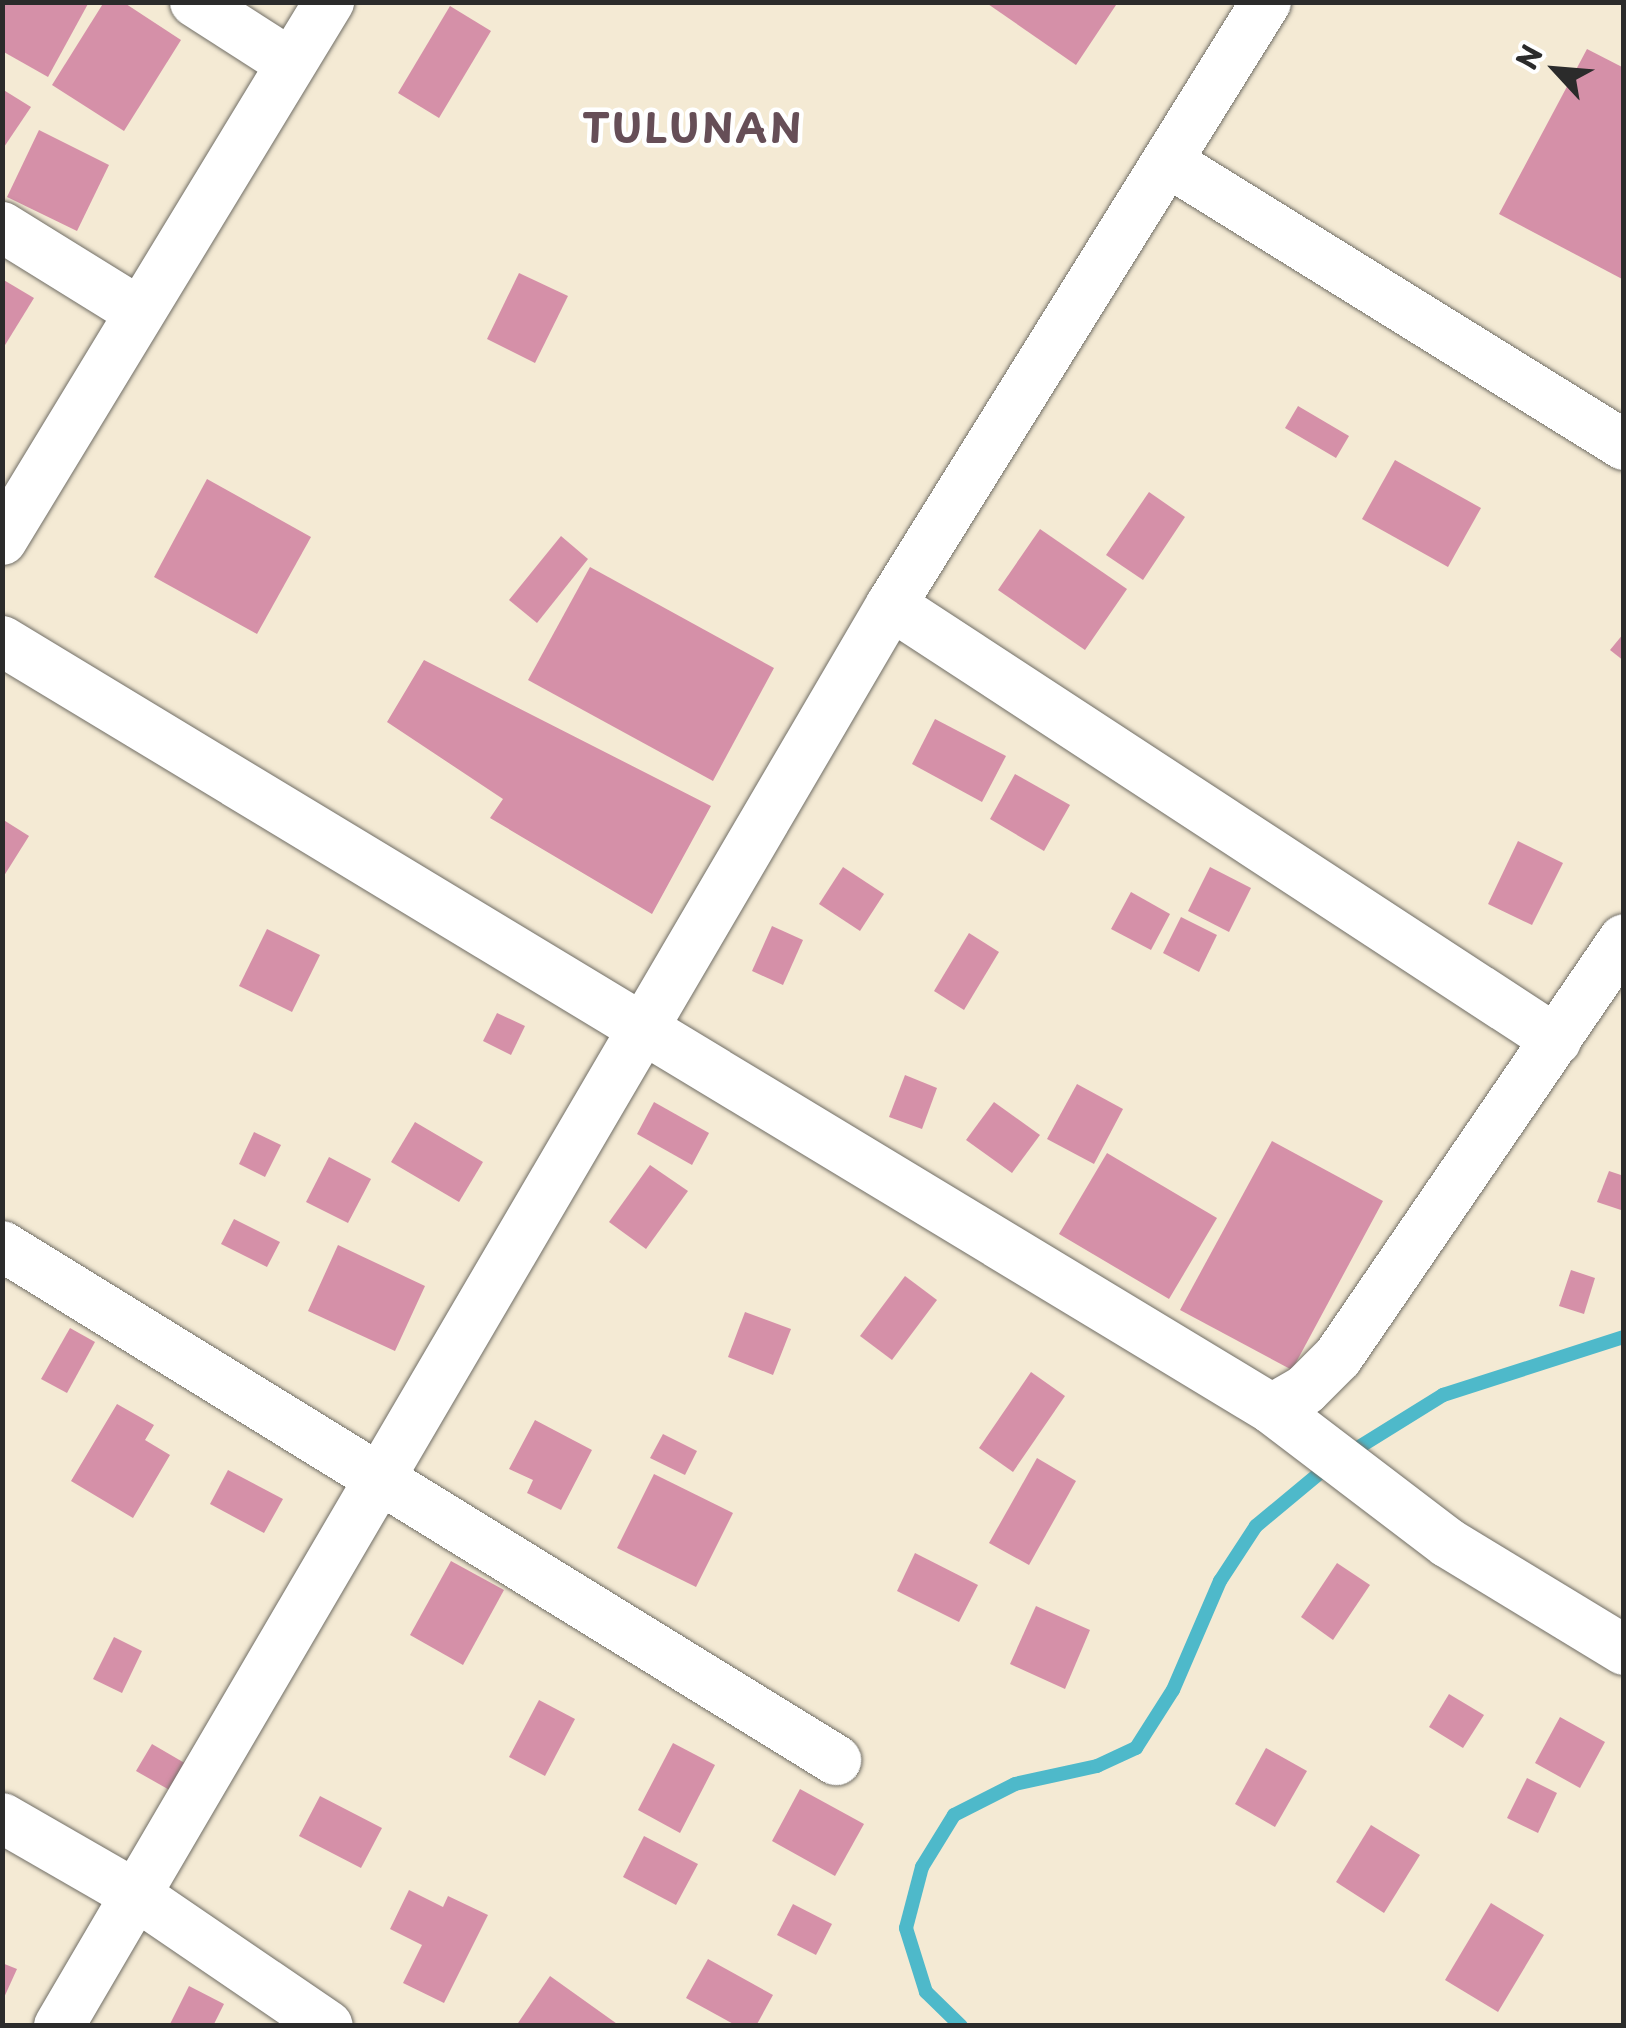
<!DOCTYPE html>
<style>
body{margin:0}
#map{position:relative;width:1626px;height:2028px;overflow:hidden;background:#f4ead4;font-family:"Playpen Sans",sans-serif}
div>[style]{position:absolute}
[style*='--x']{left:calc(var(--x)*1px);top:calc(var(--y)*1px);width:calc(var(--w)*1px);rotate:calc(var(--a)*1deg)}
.stream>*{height:14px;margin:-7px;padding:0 7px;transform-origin:7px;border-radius:7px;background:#4eb9ca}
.building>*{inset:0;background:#d590a8}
.roads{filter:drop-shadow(0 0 2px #716e66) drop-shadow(0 0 2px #716e66)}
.minor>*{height:50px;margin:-25px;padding:0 25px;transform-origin:25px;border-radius:25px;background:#fff}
span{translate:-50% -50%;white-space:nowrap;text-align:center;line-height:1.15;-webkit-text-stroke:9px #fff;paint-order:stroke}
.district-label{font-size:40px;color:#664e57;font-weight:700;letter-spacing:2.5px}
.frame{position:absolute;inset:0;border:5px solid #2b2b2b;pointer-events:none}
.north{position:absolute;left:1506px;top:20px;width:100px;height:100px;-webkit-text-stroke:8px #fff;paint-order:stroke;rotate:296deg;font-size:28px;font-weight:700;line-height:40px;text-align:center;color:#2b2b2b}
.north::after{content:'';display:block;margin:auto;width:35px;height:45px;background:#2b2b2b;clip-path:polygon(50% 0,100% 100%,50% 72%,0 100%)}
</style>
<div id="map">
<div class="stream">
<i style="--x:961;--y:2026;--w:49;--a:-135.8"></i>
<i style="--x:926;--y:1992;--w:67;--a:-107.4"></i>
<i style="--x:906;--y:1928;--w:63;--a:-75.3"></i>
<i style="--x:922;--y:1867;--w:61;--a:-58.4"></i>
<i style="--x:954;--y:1815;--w:68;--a:-26.9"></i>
<i style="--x:1015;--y:1784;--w:84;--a:-12.4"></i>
<i style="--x:1097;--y:1766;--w:43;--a:-24.8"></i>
<i style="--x:1136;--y:1748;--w:69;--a:-57.5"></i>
<i style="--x:1173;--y:1690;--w:119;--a:-66.7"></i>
<i style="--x:1220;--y:1581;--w:66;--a:-56.8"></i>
<i style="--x:1256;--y:1526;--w:92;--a:-39.7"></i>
<i style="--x:1327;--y:1467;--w:137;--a:-31.8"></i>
<i style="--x:1443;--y:1395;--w:190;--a:-17.8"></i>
</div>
<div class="building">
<i style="clip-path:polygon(2px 2px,89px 2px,48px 77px,2px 51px)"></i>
<i style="clip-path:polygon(104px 2px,123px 2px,181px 40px,124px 131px,52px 85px)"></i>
<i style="clip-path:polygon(985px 2px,1118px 2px,1076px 65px)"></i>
<i style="clip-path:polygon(450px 6px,491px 31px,439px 118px,398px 93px)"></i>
<i style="clip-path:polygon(1587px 49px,1624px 68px,1624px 280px,1499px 214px)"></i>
<i style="clip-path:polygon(2px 89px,31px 107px,2px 150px)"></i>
<i style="clip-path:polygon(39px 130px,109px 165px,77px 231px,7px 197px)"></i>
<i style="clip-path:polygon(519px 273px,568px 296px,535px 363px,487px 339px)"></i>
<i style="clip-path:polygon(2px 279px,34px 298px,2px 350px)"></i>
<i style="clip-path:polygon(1298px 406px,1349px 436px,1336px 458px,1285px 428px)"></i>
<i style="clip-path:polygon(1395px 460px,1481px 508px,1448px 567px,1362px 519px)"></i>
<i style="clip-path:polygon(207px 479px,311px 537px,257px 634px,154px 577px)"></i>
<i style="clip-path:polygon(1149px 492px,1185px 517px,1143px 580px,1106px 555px)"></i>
<i style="clip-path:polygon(1040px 529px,1127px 589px,1085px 650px,998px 590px)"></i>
<i style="clip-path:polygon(561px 536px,588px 559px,537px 623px,509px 600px)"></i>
<i style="clip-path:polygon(590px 567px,774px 668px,713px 781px,528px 680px)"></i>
<i style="clip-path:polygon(1624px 633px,1624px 661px,1610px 650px)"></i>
<i style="clip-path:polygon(424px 660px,711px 806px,652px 914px,490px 818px,503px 799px,387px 722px)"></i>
<i style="clip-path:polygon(935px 719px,1006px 756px,982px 802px,912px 764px)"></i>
<i style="clip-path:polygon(1015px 774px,1070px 805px,1044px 851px,990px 819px)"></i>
<i style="clip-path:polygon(2px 819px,29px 836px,2px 879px)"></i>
<i style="clip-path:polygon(1518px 841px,1563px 863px,1532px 925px,1488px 904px)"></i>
<i style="clip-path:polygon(843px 867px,884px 894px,860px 931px,819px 904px)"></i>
<i style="clip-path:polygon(1210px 867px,1251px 888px,1229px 932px,1188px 911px)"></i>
<i style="clip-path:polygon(1131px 892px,1170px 914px,1151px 950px,1111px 929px)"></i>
<i style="clip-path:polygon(1181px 917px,1217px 935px,1199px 972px,1163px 953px)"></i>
<i style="clip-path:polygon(772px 926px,803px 940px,783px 985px,752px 971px)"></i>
<i style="clip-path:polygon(267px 929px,320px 955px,292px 1012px,239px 986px)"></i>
<i style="clip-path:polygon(969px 933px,999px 952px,964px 1010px,934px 991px)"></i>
<i style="clip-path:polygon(497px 1013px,525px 1026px,511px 1055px,483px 1041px)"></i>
<i style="clip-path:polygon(905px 1075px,937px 1088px,922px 1129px,889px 1117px)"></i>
<i style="clip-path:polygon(1077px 1084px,1123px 1109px,1094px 1164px,1047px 1139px)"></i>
<i style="clip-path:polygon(654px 1102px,709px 1133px,692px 1165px,637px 1134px)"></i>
<i style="clip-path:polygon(994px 1102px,1040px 1135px,1012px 1173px,966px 1140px)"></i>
<i style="clip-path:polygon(415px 1122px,483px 1162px,459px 1202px,391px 1162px)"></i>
<i style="clip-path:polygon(254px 1132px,281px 1145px,265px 1177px,239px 1164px)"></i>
<i style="clip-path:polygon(1272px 1141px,1383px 1201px,1292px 1370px,1180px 1310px)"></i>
<i style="clip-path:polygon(1107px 1153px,1217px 1218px,1169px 1299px,1059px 1234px)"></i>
<i style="clip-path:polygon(329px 1157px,371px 1179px,348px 1223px,306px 1202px)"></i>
<i style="clip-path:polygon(650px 1165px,688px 1191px,646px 1249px,609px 1222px)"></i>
<i style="clip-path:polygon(1609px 1171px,1624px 1176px,1624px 1211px,1597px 1202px)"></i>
<i style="clip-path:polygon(234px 1219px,280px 1242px,267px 1267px,221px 1244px)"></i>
<i style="clip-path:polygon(338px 1245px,425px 1286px,395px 1351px,308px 1311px)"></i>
<i style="clip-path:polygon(1571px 1270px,1595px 1278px,1584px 1314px,1559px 1306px)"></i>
<i style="clip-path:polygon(905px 1276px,937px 1300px,892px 1360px,860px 1336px)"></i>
<i style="clip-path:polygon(745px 1312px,791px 1329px,773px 1375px,728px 1357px)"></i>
<i style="clip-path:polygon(70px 1328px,95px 1342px,67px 1393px,41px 1379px)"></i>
<i style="clip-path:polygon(1031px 1372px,1065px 1396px,1013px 1472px,979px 1448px)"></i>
<i style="clip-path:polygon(117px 1404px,154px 1425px,145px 1440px,170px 1455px,133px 1518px,71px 1481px)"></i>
<i style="clip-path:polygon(535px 1420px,592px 1450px,561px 1510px,527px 1493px,533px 1480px,509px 1469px)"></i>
<i style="clip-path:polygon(663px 1434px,697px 1451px,685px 1475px,650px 1458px)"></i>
<i style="clip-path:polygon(1037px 1458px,1076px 1481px,1029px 1565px,989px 1543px)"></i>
<i style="clip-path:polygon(228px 1470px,283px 1499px,264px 1533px,210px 1504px)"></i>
<i style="clip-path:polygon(654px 1474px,733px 1513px,696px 1587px,617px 1548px)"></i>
<i style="clip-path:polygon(915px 1553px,978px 1585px,959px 1622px,897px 1591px)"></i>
<i style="clip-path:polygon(451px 1561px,504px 1590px,463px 1665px,410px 1635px)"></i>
<i style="clip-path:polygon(1337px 1563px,1370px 1585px,1333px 1640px,1301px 1617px)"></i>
<i style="clip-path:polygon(1036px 1606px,1090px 1630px,1065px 1689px,1010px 1664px)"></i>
<i style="clip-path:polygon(114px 1637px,142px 1651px,122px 1693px,93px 1679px)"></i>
<i style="clip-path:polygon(1449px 1694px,1484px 1715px,1463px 1748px,1429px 1727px)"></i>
<i style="clip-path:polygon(539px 1700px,575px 1719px,545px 1776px,509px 1757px)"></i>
<i style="clip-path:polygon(1560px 1717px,1605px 1742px,1580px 1788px,1535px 1763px)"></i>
<i style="clip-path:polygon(673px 1743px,715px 1765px,680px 1833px,638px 1810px)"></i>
<i style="clip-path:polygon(152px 1744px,188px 1765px,173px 1792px,136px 1771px)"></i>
<i style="clip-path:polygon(1266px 1748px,1307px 1771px,1275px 1827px,1235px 1804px)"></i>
<i style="clip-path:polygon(1527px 1778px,1557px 1793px,1538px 1833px,1507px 1818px)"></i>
<i style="clip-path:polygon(800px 1789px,864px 1824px,835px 1876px,772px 1841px)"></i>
<i style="clip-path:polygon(320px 1796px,382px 1828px,361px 1868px,299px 1836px)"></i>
<i style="clip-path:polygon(1371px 1825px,1420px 1855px,1384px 1913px,1336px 1882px)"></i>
<i style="clip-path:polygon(644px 1836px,698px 1864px,676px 1905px,623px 1877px)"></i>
<i style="clip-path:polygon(409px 1890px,443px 1907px,448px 1896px,488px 1915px,444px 2003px,403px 1983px,422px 1945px,390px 1929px)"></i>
<i style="clip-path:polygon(1491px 1903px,1544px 1935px,1498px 2012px,1445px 1980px)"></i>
<i style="clip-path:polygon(793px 1904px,832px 1924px,816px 1955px,777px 1935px)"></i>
<i style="clip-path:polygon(708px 1959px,773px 1995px,756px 2026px,737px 2026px,686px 1998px)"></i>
<i style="clip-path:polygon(2px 1963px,17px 1969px,2px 2002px)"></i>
<i style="clip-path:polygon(550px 1976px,620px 2026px,516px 2026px)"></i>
<i style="clip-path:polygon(189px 1986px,224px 2004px,213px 2026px,169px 2026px)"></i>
</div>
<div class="roads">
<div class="minor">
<i style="--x:195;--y:2;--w:113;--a:32.7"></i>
<i style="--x:1168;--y:162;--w:537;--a:31.82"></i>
<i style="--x:2;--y:227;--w:161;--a:31.8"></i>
<i style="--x:2;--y:540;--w:630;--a:-58.71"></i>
<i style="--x:891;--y:605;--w:795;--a:33.19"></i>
<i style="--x:2;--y:641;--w:1484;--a:31.16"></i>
<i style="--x:1272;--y:1409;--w:221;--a:37.3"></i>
<i style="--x:1448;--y:1543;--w:206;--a:31.3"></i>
<i style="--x:2;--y:1246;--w:980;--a:31.65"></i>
<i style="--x:1272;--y:1409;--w:38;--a:-30"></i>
<i style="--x:1305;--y:1390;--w:47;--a:-45"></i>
<i style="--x:1338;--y:1357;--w:506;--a:-55.62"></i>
<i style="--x:2;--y:1818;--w:155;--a:29.9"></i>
<i style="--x:136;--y:1895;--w:232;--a:34.3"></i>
<i style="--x:59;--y:2026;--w:1647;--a:-59.65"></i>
<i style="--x:891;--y:605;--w:710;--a:-58.12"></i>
</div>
</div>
<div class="district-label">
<span style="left:693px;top:127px">TULUNAN</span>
</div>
<div class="frame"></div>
<div class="north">N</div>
</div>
